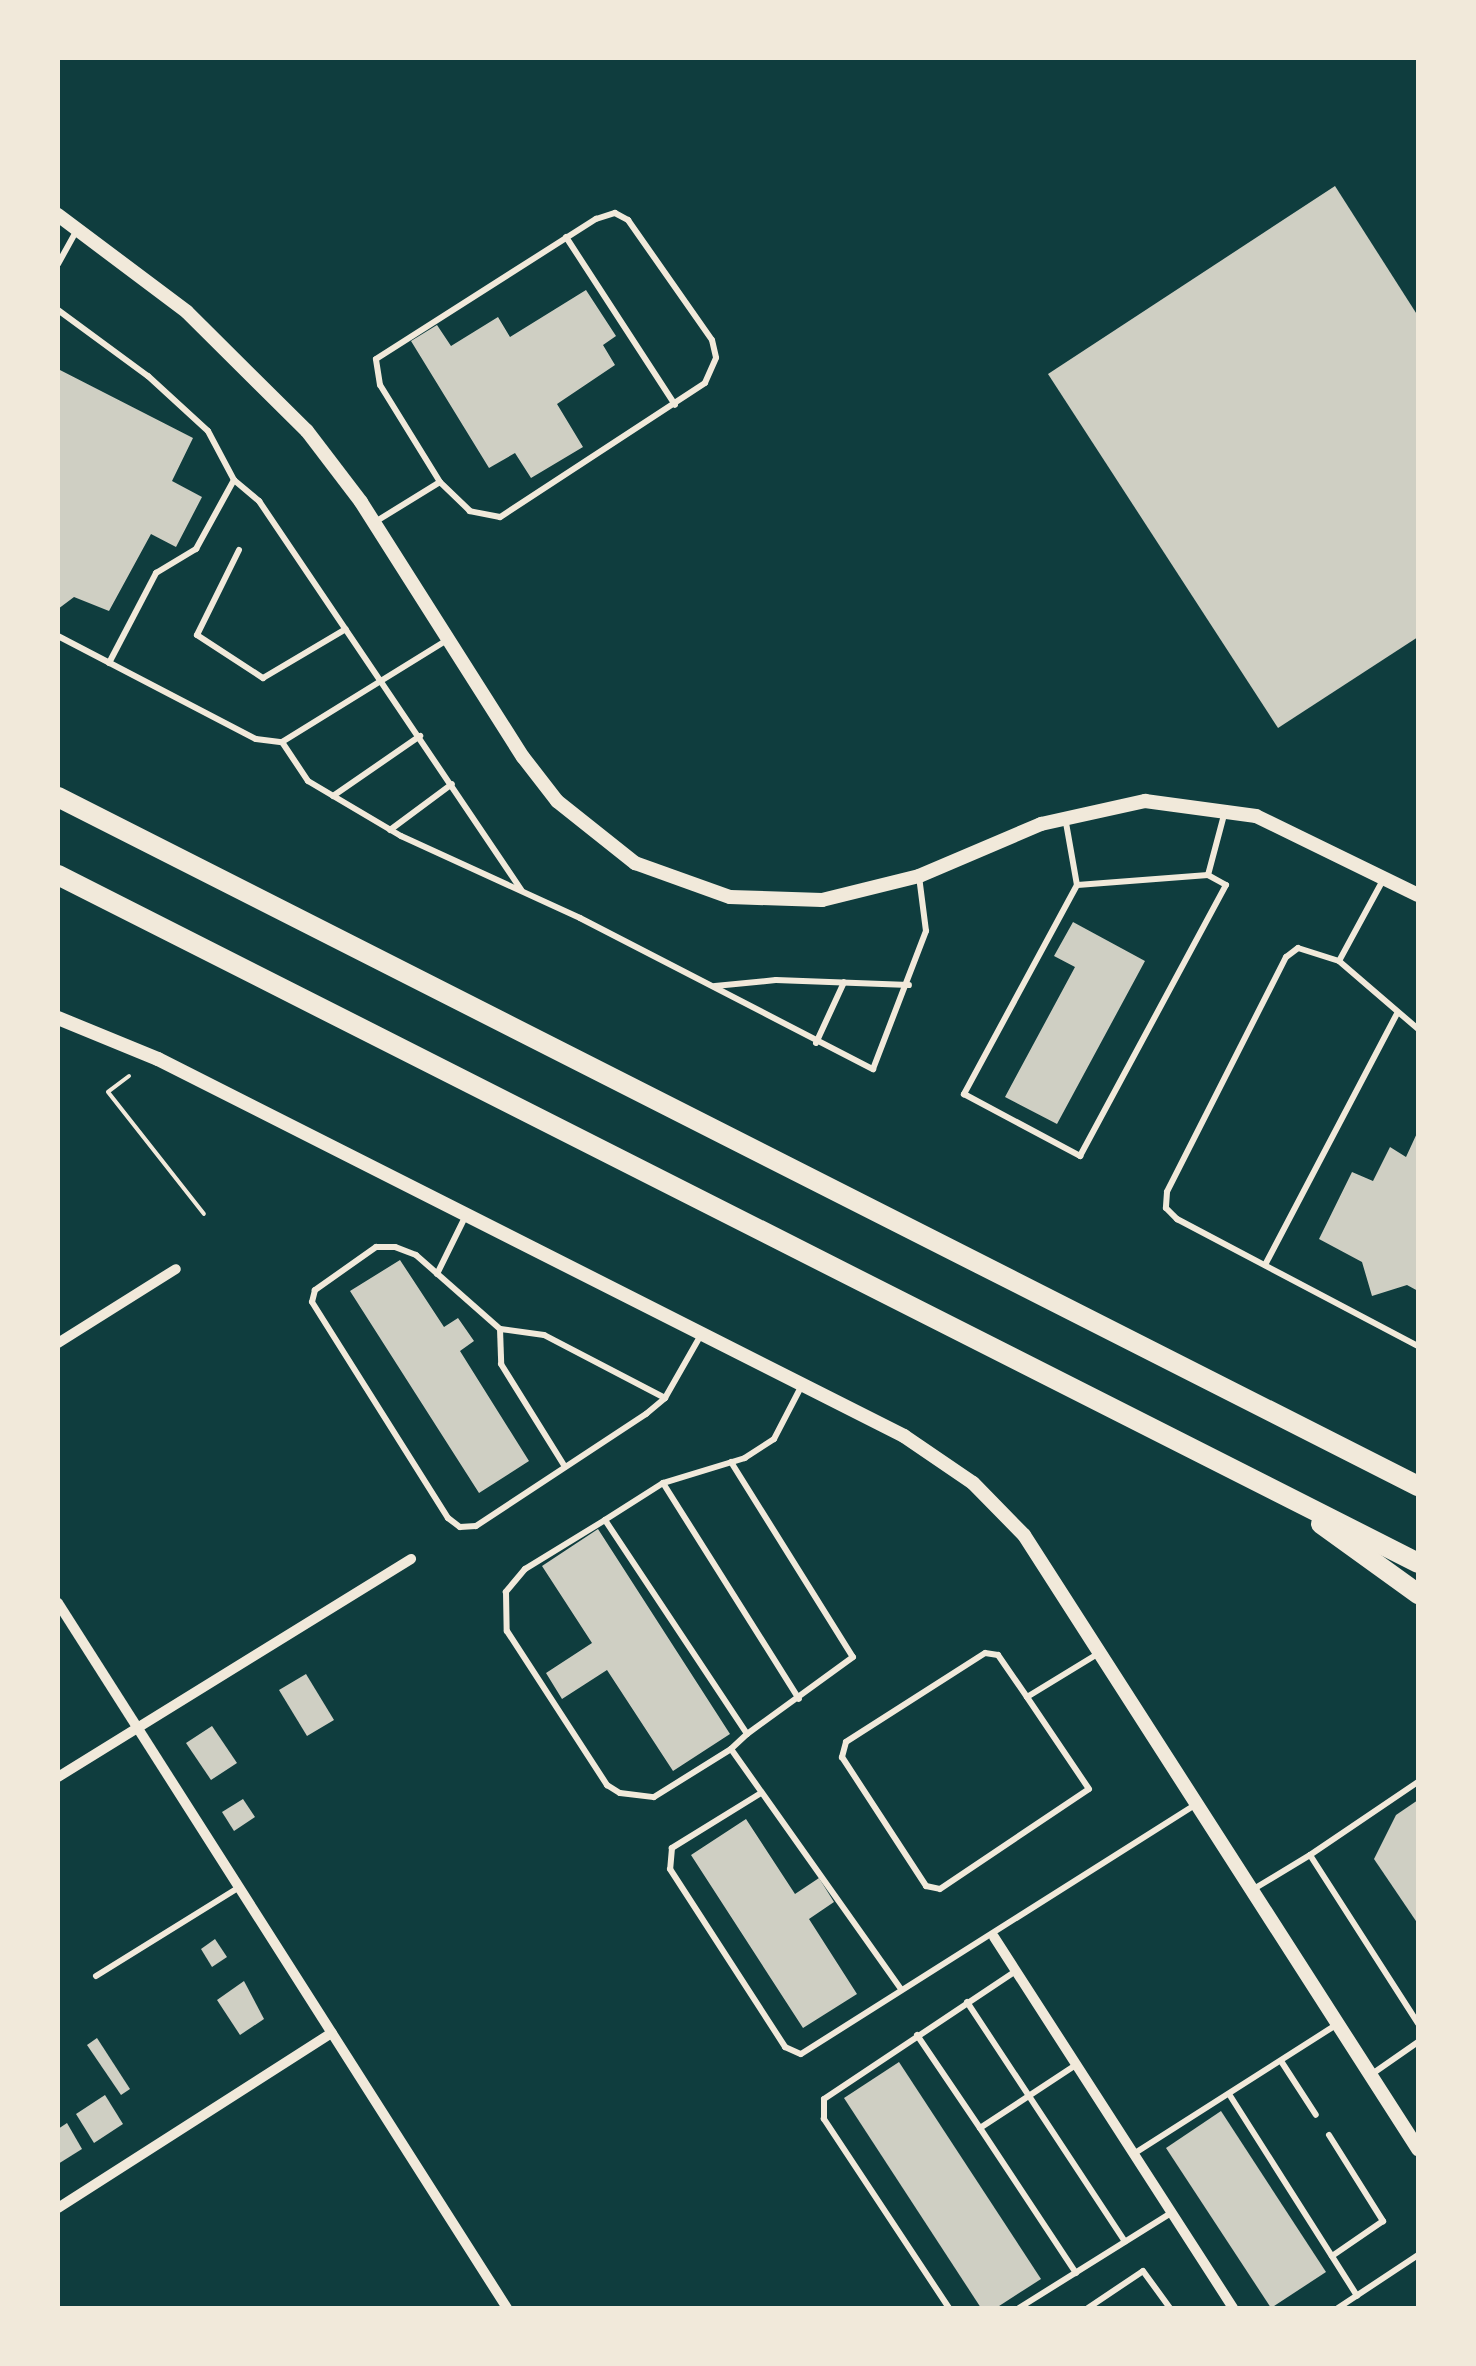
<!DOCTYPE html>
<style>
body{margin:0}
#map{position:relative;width:1476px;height:2366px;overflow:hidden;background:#0f3d3e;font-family:"Space Grotesk",sans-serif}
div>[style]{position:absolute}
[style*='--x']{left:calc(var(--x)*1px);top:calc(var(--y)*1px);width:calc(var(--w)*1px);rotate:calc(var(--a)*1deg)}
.building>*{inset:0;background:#cfcfc3}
.path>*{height:4px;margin:-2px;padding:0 2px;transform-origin:2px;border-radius:2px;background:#f1e9da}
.service>*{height:6px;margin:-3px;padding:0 3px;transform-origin:3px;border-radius:3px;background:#f1e9da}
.minor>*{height:10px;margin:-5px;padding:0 5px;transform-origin:5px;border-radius:5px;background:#f1e9da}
.tertiary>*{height:14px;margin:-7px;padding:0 7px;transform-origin:7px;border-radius:7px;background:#f1e9da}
.motorway>*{height:20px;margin:-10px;padding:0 10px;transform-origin:10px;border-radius:10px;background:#f1e9da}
span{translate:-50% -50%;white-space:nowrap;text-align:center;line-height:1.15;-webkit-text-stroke:9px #f1e9da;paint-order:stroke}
.frame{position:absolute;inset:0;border:60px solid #f1e9da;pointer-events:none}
</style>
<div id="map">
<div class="building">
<i style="clip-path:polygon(1335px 186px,1418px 316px,1418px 637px,1278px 728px,1048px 374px)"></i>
<i style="clip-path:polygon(586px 290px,616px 336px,603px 345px,615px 365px,557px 404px,583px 447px,531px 478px,515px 453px,489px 468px,411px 341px,437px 325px,451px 346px,498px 317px,510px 337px)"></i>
<i style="clip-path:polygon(58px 369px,193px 438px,172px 481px,202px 497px,176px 547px,151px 534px,109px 611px,74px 597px,58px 609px)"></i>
<i style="clip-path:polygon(1073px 922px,1145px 961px,1057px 1124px,1005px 1097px,1075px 967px,1054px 956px)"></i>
<i style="clip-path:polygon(1418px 1131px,1418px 1291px,1407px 1285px,1372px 1296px,1362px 1262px,1319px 1239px,1352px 1172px,1373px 1181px,1390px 1147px,1406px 1157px)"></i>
<i style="clip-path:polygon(400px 1260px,444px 1327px,458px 1318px,474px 1341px,460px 1351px,529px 1461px,479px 1493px,350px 1291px)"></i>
<i style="clip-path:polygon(598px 1529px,730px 1734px,673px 1771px,607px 1670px,562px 1699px,546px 1673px,592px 1643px,542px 1566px)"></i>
<i style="clip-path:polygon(306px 1674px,334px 1720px,307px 1736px,279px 1690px)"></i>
<i style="clip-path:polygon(212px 1726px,237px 1763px,211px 1780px,186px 1743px)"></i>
<i style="clip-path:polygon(243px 1799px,255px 1817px,234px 1831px,222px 1812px)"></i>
<i style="clip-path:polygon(1418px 1800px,1418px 1924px,1374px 1859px,1396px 1815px)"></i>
<i style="clip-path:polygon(746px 1819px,795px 1894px,819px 1878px,834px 1902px,809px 1919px,857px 1994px,803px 2028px,691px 1855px)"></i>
<i style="clip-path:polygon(215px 1939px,227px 1957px,212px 1967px,201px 1949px)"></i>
<i style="clip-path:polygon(244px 1981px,264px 2019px,240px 2035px,217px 2000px)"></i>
<i style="clip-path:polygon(97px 2038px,130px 2089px,121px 2095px,87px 2045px)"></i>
<i style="clip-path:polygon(899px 2062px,1041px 2279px,996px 2308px,981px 2308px,844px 2098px)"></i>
<i style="clip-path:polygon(105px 2095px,123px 2124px,94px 2143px,76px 2114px)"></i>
<i style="clip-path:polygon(1221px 2111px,1326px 2272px,1271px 2308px,1166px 2148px)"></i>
<i style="clip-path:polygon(67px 2123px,82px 2149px,58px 2164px,58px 2129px)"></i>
</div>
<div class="path">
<i style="--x:129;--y:1076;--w:26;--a:143"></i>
<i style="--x:108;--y:1092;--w:155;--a:51.8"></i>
</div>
<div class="service">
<i style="--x:566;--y:237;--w:200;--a:57"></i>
<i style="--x:58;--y:264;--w:39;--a:-61"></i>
<i style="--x:58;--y:310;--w:112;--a:36.3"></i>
<i style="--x:148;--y:376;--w:81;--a:42.5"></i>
<i style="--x:208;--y:431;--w:55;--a:62"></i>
<i style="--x:375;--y:522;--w:76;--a:-31.6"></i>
<i style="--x:440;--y:482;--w:114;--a:-121.7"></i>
<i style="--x:380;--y:385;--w:26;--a:-99"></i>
<i style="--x:376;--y:359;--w:261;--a:-32.5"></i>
<i style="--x:596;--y:219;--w:20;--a:-18"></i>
<i style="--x:615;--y:213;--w:15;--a:28"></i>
<i style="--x:628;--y:220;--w:146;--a:55"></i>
<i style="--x:712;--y:340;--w:18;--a:77"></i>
<i style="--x:716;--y:358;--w:27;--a:114"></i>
<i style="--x:705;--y:383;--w:245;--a:146.8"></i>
<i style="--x:500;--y:517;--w:31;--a:-169"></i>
<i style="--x:470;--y:511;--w:42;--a:-136"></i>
<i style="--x:239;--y:550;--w:95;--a:116.3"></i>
<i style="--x:197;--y:635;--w:79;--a:33.1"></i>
<i style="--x:263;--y:678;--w:96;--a:-30.6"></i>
<i style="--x:58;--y:636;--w:223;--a:27.5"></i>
<i style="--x:256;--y:739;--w:26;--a:7"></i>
<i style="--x:282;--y:742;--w:194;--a:-31.7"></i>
<i style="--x:109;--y:663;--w:102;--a:-62.4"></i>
<i style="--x:156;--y:573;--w:47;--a:-31"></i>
<i style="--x:196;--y:549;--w:79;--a:-61.2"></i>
<i style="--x:234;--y:480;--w:33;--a:40"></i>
<i style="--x:259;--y:501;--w:469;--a:56"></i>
<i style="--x:282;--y:742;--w:47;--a:56.3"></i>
<i style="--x:308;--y:781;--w:108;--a:30.6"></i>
<i style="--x:401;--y:836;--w:197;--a:24.6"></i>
<i style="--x:580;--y:918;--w:330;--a:27.3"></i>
<i style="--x:873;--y:1069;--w:148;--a:-69"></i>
<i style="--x:926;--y:931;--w:55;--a:-97.3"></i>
<i style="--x:333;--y:796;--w:106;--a:-34.6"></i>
<i style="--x:1065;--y:817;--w:69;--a:80"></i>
<i style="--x:390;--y:830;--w:77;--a:-36.6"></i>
<i style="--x:1208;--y:875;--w:131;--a:175.6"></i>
<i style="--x:1077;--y:885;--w:238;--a:118.4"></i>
<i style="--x:964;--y:1094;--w:132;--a:28.1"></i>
<i style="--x:1080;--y:1156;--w:308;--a:-61.7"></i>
<i style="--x:1226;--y:885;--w:21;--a:-151"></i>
<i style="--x:1208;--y:875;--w:66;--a:-75.1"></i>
<i style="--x:1383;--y:880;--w:92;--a:118.5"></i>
<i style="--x:1339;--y:961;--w:43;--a:-162.4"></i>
<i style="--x:1298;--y:948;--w:15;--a:143"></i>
<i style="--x:1286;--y:957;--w:263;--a:116.9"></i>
<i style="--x:1167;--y:1192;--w:16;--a:94"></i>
<i style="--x:1166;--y:1208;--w:16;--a:45"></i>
<i style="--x:1177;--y:1219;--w:272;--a:27.8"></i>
<i style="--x:1339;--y:961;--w:104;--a:40.7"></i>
<i style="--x:715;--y:986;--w:61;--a:-5.6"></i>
<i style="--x:776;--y:980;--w:133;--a:2.2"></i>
<i style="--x:816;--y:1043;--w:67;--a:-65.3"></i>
<i style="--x:1265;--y:1265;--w:284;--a:-62.3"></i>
<i style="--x:437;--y:1274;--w:64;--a:-63.8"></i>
<i style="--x:500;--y:1329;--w:35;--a:88"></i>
<i style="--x:501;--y:1364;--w:121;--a:58.1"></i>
<i style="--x:802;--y:1385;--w:61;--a:117.4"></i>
<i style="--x:774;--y:1439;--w:35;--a:147"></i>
<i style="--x:745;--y:1458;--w:86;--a:163"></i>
<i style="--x:663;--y:1483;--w:69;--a:147.5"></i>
<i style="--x:605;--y:1520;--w:257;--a:56.4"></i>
<i style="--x:747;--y:1734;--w:22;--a:137"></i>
<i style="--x:731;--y:1749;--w:293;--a:54.7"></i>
<i style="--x:665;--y:1398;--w:136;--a:-152.5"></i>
<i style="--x:544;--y:1335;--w:44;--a:-172.2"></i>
<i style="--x:500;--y:1329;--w:112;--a:-138.6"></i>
<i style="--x:416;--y:1255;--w:22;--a:-159"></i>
<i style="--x:395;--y:1247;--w:19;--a:180"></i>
<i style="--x:376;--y:1247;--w:75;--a:144.8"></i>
<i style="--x:315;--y:1290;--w:12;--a:104"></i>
<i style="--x:312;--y:1302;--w:255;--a:57.8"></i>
<i style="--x:448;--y:1518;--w:15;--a:37"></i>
<i style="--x:460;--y:1527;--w:16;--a:-4"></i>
<i style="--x:476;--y:1526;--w:204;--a:-33.4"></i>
<i style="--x:646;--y:1414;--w:25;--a:-40"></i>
<i style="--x:665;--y:1398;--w:73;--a:-60.3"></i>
<i style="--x:731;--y:1462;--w:230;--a:58"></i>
<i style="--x:853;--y:1657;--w:131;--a:144"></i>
<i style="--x:663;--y:1483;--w:255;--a:57.8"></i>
<i style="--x:605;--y:1520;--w:94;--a:148.5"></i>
<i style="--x:525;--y:1569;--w:30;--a:130"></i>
<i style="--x:506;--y:1592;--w:39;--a:89"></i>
<i style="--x:507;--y:1631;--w:184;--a:57"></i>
<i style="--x:607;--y:1785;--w:15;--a:32"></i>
<i style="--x:620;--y:1793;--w:34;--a:7"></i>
<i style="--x:654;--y:1797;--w:91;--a:-31.9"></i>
<i style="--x:1027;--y:1697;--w:51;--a:-124.6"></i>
<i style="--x:998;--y:1655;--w:13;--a:-171"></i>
<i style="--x:985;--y:1653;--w:165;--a:147.4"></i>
<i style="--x:846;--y:1742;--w:16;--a:105"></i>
<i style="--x:842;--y:1757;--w:154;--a:56.9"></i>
<i style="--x:926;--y:1886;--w:14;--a:12"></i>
<i style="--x:940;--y:1889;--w:179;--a:-33.9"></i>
<i style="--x:1089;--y:1789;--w:111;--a:-124"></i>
<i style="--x:1027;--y:1697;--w:84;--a:-31.4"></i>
<i style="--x:761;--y:1793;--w:105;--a:148.3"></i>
<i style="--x:672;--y:1848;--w:21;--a:95"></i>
<i style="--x:670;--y:1869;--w:212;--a:57.1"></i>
<i style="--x:785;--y:2047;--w:17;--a:24"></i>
<i style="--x:801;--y:2054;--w:466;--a:-32.3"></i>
<i style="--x:1310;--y:1855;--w:130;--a:-34.1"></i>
<i style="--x:1252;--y:1890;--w:68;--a:-31.1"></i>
<i style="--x:1310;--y:1855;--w:200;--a:57.3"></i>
<i style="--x:96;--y:1976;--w:167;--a:-31.8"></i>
<i style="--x:967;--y:2002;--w:287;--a:56.6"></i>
<i style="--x:917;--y:2035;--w:112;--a:55.9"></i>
<i style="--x:980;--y:2128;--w:115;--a:-33.3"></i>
<i style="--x:1281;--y:2061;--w:64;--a:57.1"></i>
<i style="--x:1372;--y:2074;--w:56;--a:-34.8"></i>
<i style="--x:1229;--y:2094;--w:239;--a:57.6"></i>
<i style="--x:980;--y:2128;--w:174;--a:56.5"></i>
<i style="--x:1329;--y:2135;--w:102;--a:57.9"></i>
<i style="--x:1383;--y:2221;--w:62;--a:145.5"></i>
<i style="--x:1135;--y:2153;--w:238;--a:-32.5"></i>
<i style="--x:949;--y:2308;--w:227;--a:-123.5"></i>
<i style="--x:824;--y:2119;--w:20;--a:-90"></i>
<i style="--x:824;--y:2099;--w:231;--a:-33.7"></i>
<i style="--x:1019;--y:2308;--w:179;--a:-32"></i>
<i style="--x:1088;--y:2308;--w:66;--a:-33.9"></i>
<i style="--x:1143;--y:2271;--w:46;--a:53.9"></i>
<i style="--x:1338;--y:2308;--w:96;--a:-33.5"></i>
</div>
<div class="minor">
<i style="--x:58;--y:1343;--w:139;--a:-32.1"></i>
<i style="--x:58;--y:1603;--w:836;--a:57.51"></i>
<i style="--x:58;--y:1777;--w:415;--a:-31.7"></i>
<i style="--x:994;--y:1937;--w:441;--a:57.2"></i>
<i style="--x:58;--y:2208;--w:325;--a:-32.6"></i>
</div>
<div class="tertiary">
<i style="--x:58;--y:215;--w:161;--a:36.9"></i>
<i style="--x:187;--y:312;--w:169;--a:44.8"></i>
<i style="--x:307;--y:431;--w:89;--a:52.7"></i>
<i style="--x:361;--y:502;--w:302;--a:57.6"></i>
<i style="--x:523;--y:757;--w:56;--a:52.3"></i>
<i style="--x:557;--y:801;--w:100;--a:38.5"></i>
<i style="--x:635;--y:863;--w:101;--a:19.7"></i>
<i style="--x:730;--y:897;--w:92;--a:1.9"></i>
<i style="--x:822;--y:900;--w:100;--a:-13.9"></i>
<i style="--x:919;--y:876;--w:133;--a:-23.1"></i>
<i style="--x:1041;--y:824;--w:107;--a:-12.5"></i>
<i style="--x:1145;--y:801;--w:112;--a:7.7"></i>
<i style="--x:1256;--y:816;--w:180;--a:26"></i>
<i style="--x:58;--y:1018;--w:108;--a:22.3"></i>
<i style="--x:158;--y:1059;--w:836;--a:26.81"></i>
<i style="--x:904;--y:1436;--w:83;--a:34.3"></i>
<i style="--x:973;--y:1483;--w:73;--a:45.6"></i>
<i style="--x:1024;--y:1535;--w:730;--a:57.31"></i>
</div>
<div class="motorway">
<i style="--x:58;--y:797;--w:1525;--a:26.87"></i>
<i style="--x:58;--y:875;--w:1524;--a:26.83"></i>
<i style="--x:1321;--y:1524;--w:120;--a:35.8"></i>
</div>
<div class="frame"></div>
</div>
